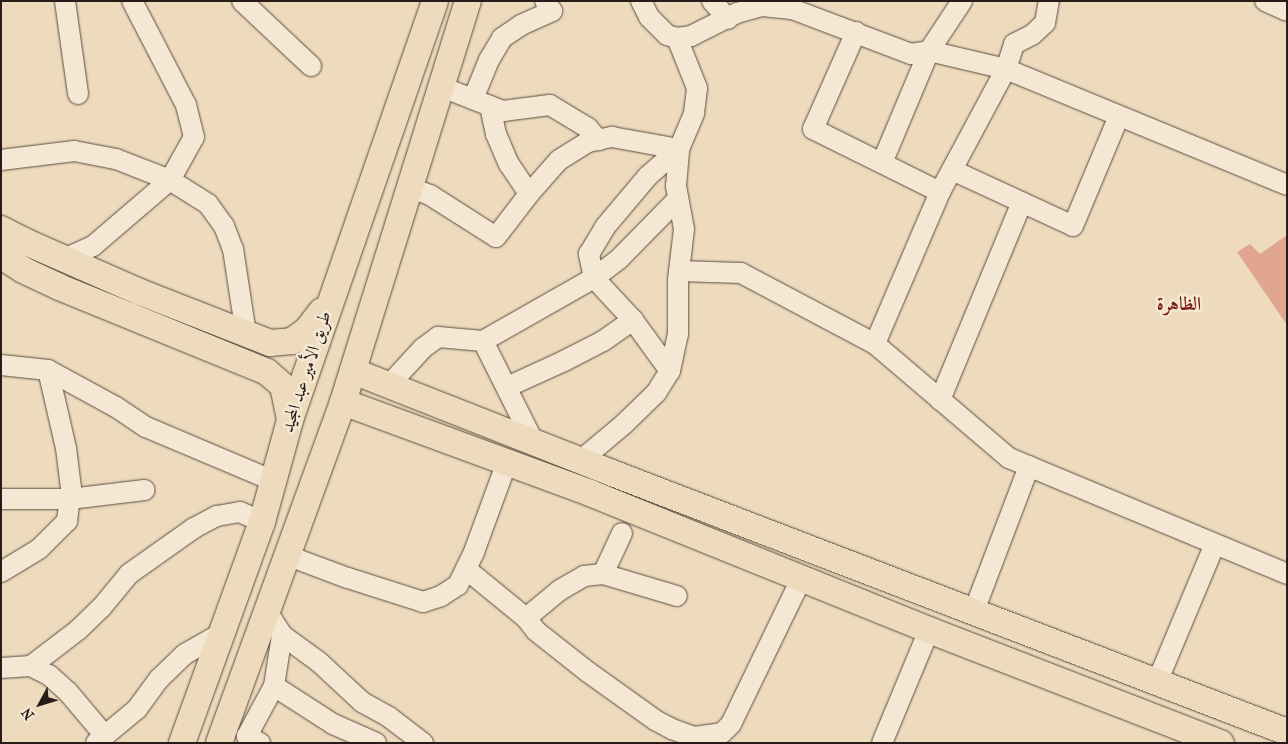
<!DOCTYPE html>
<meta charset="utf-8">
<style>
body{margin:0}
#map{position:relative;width:1288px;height:744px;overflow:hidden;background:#eedbbd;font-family:"IM FELL French Canon",Amiri,serif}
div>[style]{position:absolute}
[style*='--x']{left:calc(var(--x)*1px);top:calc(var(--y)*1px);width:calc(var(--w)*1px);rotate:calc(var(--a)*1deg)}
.building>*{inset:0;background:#e1a690}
.roads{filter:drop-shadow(0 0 1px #5a4c41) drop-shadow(0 0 1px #5a4c41)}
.minor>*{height:20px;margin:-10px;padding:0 10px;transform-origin:10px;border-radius:10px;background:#f4e8d4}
.major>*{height:26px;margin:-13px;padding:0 13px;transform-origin:13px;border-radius:13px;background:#eedbbd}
span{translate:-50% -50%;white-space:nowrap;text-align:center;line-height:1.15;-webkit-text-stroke:5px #f4e8d4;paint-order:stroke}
.street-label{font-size:18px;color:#281c18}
.neighbourhood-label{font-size:19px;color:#7a1f14;font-weight:700}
.frame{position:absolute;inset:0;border:2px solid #281c18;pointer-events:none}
.north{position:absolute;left:15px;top:679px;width:50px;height:50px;-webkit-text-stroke:4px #f4e8d4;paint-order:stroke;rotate:231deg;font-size:14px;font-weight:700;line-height:20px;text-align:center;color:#281c18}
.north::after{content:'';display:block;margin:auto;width:18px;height:22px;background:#281c18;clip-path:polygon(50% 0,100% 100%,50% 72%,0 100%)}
</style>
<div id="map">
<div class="building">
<i style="clip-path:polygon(1287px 235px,1287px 325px,1237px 252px,1250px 244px,1260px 254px)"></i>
</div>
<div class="roads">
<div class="minor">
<i style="--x:65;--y:1;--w:94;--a:82"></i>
<i style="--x:242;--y:1;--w:95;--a:43.3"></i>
<i style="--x:641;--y:1;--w:18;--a:63"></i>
<i style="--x:649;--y:17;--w:25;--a:45"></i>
<i style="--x:667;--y:35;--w:10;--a:17"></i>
<i style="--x:677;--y:38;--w:14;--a:-8"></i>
<i style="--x:691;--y:36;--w:51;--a:-26.6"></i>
<i style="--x:737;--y:13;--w:26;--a:-16"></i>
<i style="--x:762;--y:6;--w:30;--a:6"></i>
<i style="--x:792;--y:9;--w:127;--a:20.7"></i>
<i style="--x:911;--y:54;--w:18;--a:-9"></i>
<i style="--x:929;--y:51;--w:79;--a:13.2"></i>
<i style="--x:1006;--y:69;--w:304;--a:22.4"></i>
<i style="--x:712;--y:1;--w:24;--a:48"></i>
<i style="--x:1265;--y:1;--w:24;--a:24"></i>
<i style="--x:856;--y:32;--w:106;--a:113.9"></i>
<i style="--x:813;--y:129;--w:142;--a:26.4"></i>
<i style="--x:940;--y:192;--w:140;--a:-61.8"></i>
<i style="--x:1006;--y:69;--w:26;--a:-72"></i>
<i style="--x:1014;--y:44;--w:20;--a:-27"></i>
<i style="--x:1032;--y:35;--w:18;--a:-43"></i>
<i style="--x:1045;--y:23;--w:22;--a:-80"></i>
<i style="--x:442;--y:87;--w:66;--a:21.5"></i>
<i style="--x:503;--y:111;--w:47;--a:-7.3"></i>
<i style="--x:550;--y:105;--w:44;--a:31.2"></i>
<i style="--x:588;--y:128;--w:16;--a:50"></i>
<i style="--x:473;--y:99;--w:42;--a:-67.7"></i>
<i style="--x:489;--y:60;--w:26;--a:-59"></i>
<i style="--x:502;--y:38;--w:23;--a:-34"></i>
<i style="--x:521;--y:25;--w:34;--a:-24"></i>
<i style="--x:552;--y:11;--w:12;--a:-125"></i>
<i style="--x:490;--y:106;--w:29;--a:78"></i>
<i style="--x:496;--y:134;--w:33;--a:67"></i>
<i style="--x:509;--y:164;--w:36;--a:56"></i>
<i style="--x:1;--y:160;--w:74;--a:-7"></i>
<i style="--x:74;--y:151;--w:43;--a:10.8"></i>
<i style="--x:116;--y:159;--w:58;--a:21.3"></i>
<i style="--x:170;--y:180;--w:45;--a:32.3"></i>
<i style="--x:208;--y:204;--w:27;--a:54"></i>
<i style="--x:224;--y:226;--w:25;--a:69"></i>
<i style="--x:233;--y:249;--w:86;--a:81.3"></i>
<i style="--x:882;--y:163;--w:121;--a:-67.2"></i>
<i style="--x:929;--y:51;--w:60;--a:-56.6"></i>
<i style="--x:952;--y:170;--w:133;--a:24.8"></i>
<i style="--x:1073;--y:226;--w:119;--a:-67.3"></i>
<i style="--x:410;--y:188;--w:21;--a:19"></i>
<i style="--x:430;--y:195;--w:78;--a:32.5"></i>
<i style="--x:496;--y:237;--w:54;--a:-52.5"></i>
<i style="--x:529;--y:194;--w:45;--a:-48.6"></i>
<i style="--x:559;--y:160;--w:34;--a:-32"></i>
<i style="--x:588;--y:142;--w:25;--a:-12"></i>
<i style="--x:612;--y:137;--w:68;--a:10.2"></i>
<i style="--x:940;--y:192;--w:165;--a:113.2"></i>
<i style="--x:875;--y:344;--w:176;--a:40.4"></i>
<i style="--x:1009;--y:458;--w:301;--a:22.6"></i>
<i style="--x:64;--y:259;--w:32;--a:-24"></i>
<i style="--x:93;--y:246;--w:101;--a:-40.6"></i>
<i style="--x:170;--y:180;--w:49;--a:-60.8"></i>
<i style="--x:194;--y:137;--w:33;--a:-104"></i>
<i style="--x:186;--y:105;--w:117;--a:-117.4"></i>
<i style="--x:679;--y:271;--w:62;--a:1.8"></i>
<i style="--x:741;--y:273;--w:152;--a:27.9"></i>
<i style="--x:483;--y:341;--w:114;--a:63.4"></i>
<i style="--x:1;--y:365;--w:47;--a:6.1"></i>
<i style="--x:48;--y:370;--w:77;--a:28.6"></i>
<i style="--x:116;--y:407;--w:36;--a:34"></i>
<i style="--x:146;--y:427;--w:139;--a:22.9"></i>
<i style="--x:670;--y:371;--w:63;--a:-126"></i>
<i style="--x:633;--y:320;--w:57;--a:-132.9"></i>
<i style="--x:594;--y:278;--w:25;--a:-102"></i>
<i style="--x:589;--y:254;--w:31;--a:-59"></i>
<i style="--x:605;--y:227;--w:67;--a:-49.9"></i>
<i style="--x:648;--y:176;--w:41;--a:-41.1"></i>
<i style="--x:389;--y:385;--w:50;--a:-47.4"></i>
<i style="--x:423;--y:348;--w:19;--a:-36"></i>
<i style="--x:438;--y:337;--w:45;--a:5.1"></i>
<i style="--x:483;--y:341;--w:128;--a:-29.6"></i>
<i style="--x:594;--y:278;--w:31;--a:-37"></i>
<i style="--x:619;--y:259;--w:84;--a:-45.5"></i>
<i style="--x:507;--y:387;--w:63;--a:-24.5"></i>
<i style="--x:564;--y:361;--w:44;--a:-27.1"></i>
<i style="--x:603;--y:341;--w:37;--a:-35"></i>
<i style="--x:940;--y:400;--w:214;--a:-67.5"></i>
<i style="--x:580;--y:461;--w:57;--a:-40.1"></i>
<i style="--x:624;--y:424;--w:45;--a:-44.1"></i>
<i style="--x:656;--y:393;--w:26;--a:-58"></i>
<i style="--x:670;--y:371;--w:38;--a:-78"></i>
<i style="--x:678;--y:334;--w:54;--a:-90"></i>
<i style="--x:678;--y:280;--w:51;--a:-83.3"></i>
<i style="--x:684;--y:229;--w:44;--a:-100.5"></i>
<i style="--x:676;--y:186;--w:37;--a:-85"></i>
<i style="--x:679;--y:149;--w:39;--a:-67"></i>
<i style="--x:694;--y:113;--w:25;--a:-83"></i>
<i style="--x:697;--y:88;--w:54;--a:-111.8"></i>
<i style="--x:1;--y:499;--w:69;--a:0"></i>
<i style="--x:70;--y:499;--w:75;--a:-6.9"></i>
<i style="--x:286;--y:555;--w:66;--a:20.4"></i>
<i style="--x:348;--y:578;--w:79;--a:17.7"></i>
<i style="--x:423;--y:602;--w:19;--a:-18"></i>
<i style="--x:441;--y:596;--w:20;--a:-33"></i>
<i style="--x:458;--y:585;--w:37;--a:-64"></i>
<i style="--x:474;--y:552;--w:96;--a:-69.9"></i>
<i style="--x:466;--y:569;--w:77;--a:39.2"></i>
<i style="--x:526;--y:618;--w:16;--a:52"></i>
<i style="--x:536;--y:631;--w:66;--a:38.3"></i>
<i style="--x:588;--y:672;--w:82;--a:35.6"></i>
<i style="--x:655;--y:720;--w:19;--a:28"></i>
<i style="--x:672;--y:729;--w:23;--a:20"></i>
<i style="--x:694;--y:737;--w:28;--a:-8"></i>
<i style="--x:722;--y:733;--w:13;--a:-45"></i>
<i style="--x:731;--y:724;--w:161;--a:-64.2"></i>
<i style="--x:1;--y:572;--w:44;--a:-31.2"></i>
<i style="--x:39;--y:549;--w:40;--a:-45"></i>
<i style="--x:67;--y:521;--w:33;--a:-83"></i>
<i style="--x:71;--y:488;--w:40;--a:-97.1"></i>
<i style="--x:66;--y:448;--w:80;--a:-103"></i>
<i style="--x:603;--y:574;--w:45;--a:-65.1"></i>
<i style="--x:266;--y:610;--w:30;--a:57"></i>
<i style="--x:282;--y:635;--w:46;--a:36.1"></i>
<i style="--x:319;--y:662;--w:59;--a:42.9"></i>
<i style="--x:362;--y:702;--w:31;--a:29"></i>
<i style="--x:389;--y:717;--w:43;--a:37.4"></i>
<i style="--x:974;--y:611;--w:155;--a:-69.2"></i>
<i style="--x:526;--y:618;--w:44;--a:-39.5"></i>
<i style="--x:560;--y:590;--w:28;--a:-30"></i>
<i style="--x:584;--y:576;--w:19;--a:-6"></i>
<i style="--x:603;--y:574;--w:77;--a:16.6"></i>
<i style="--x:31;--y:666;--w:20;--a:27"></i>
<i style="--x:49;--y:675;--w:25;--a:42"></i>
<i style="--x:68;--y:692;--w:57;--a:49.9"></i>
<i style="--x:1;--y:668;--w:30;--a:-4"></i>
<i style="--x:31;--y:666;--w:59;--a:-37.5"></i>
<i style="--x:78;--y:630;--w:32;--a:-44"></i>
<i style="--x:101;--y:608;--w:44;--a:-50.5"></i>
<i style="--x:129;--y:574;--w:80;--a:-35.3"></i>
<i style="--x:194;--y:528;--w:26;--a:-28"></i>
<i style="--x:217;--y:516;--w:23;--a:-10"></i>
<i style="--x:240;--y:512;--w:24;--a:24"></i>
<i style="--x:1158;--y:680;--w:147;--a:-67.3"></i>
<i style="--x:274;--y:686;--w:70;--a:32.8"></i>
<i style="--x:333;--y:724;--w:47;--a:23.8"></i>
<i style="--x:96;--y:743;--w:53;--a:-39.7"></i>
<i style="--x:137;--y:709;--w:37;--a:-54"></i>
<i style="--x:159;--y:679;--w:36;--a:-44"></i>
<i style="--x:185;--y:654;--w:43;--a:-29.6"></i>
<i style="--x:260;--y:743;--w:15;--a:-152"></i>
<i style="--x:247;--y:736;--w:57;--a:-61.6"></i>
<i style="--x:274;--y:686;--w:52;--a:-81.1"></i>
<i style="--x:882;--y:743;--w:122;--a:-67.4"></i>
</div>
<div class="major">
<i style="--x:1;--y:229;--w:28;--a:27"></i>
<i style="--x:26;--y:242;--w:124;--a:23.7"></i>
<i style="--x:140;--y:292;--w:140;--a:21.4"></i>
<i style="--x:270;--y:343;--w:22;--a:-5"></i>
<i style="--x:292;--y:341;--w:19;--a:-36"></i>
<i style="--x:307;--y:330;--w:24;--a:-52"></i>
<i style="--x:1;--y:256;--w:26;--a:32"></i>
<i style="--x:23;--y:270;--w:40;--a:25"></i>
<i style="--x:59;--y:287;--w:225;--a:22.2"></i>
<i style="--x:267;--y:372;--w:21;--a:41"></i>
<i style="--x:283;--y:386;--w:35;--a:78"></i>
<i style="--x:353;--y:371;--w:278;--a:21.5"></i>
<i style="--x:612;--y:473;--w:723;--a:20.99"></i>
<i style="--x:343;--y:402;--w:263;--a:20.2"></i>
<i style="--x:590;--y:493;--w:366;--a:22"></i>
<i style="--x:929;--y:630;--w:313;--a:21.2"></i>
<i style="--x:182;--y:743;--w:235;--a:-70.1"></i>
<i style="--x:262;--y:522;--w:106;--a:-74.6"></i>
<i style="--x:290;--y:420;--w:443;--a:-70.9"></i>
<i style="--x:219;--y:743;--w:363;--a:-70"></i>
<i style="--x:343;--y:402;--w:420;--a:-72.7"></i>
</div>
</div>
<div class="street-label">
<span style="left:307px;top:372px;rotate:-72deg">طريق الأمير عبد المجيد</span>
</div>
<div class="neighbourhood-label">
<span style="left:1179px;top:305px">الظاهرة</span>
</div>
<div class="frame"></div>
<div class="north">N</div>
</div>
